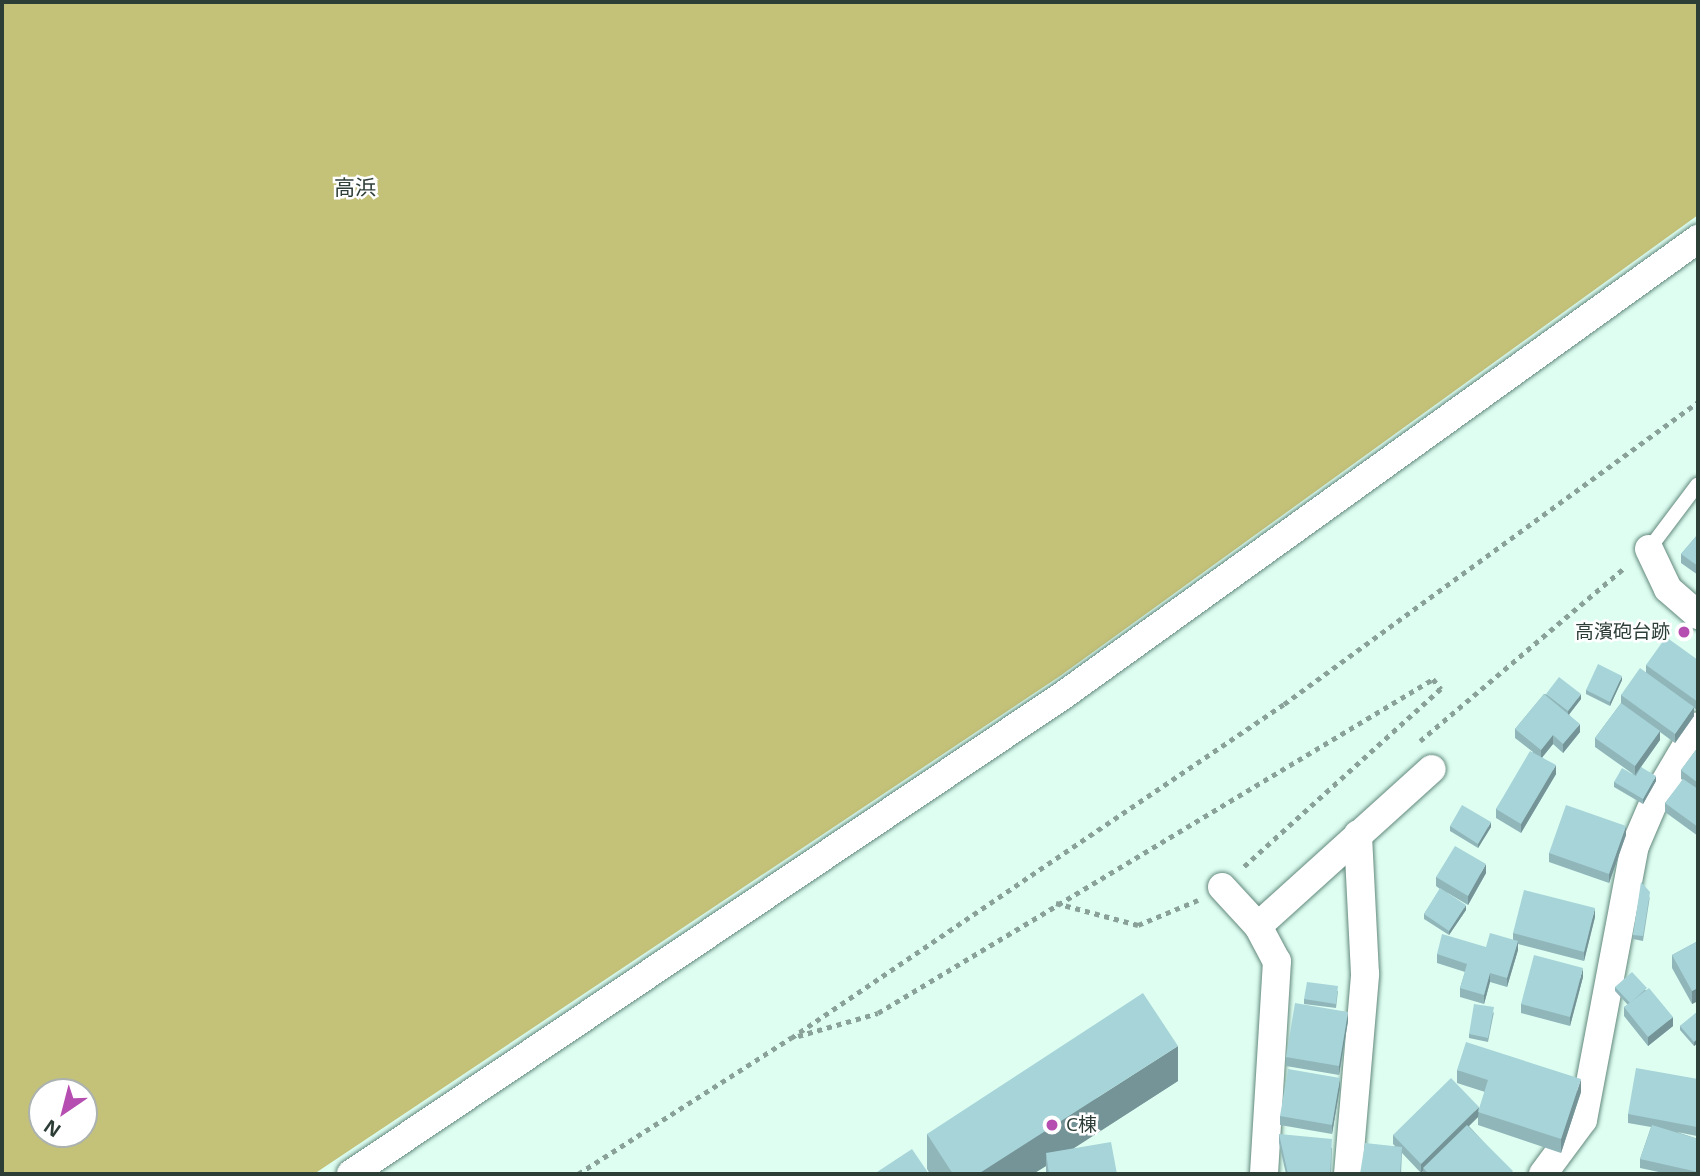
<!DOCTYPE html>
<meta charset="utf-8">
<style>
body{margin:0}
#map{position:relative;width:1700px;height:1176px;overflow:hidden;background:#defef2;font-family:"Open Sans","Noto Sans JP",sans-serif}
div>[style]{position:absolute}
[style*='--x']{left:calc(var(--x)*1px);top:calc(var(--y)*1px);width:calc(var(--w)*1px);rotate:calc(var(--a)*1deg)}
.forest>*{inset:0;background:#c4c179}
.path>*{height:4.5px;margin-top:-2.25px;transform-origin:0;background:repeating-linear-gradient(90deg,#89a198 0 5px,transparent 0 10px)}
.roads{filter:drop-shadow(0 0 2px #62887b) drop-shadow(0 0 2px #62887b)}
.lane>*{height:14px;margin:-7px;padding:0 7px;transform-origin:7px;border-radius:7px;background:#fff}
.street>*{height:28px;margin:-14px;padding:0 14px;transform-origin:14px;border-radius:14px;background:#fff}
.wall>*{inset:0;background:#90b6ba}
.shaded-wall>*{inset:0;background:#759497}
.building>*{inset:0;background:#a7d4d8}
.dots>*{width:19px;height:19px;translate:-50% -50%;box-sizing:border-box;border:4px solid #fff;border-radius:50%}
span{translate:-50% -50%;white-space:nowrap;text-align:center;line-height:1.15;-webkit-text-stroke:5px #fff;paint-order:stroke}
.poi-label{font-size:19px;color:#2d3e37}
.right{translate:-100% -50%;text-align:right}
.left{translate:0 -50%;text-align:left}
.neighbourhood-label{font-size:21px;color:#2d3e37}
.frame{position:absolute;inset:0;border:4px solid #2d3e37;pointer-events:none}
.north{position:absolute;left:28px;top:1078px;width:70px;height:70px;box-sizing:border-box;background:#fff;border:2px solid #abb2af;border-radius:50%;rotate:215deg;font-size:19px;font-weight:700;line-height:28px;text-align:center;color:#2d3e37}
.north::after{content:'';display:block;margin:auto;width:24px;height:32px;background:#b64eb1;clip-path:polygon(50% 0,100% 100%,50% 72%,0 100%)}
</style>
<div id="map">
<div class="forest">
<i style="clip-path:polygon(evenodd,2px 2px,1698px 2px,1698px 215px,1060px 676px,314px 1174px,2px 1174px,2px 2px,42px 1092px,84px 1092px,84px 1134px,42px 1134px,42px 1092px)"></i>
</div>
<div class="path">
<i style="--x:1420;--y:741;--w:270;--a:-40.3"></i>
<i style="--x:1056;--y:903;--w:85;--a:15"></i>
<i style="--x:1138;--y:925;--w:65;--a:-22.6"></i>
<i style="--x:798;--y:1036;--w:83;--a:-16"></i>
<i style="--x:878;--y:1013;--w:648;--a:-31.04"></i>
<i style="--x:1433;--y:679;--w:13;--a:51"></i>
<i style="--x:1441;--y:689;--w:268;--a:137.9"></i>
<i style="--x:578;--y:1174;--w:253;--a:-32.6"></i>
<i style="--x:791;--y:1038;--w:595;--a:-34.12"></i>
<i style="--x:1284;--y:704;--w:512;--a:-36.11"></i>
</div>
<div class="roads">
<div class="lane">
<i style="--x:1649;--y:549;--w:81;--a:-53"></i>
</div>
<div class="street">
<i style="--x:1649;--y:549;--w:44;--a:64.6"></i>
<i style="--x:1668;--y:589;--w:40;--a:41"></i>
<i style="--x:1222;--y:887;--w:53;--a:47.3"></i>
<i style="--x:1258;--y:926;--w:40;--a:62"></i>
<i style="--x:1277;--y:961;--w:213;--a:93.5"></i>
<i style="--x:1258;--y:926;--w:234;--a:-42.1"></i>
<i style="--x:351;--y:1174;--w:860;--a:-33.91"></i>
<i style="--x:1065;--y:694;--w:780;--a:-35.71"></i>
<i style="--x:1348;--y:1174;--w:201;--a:-85.1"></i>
<i style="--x:1365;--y:974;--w:140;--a:-92.9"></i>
<i style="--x:1543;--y:1174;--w:67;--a:-53.5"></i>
<i style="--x:1583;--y:1120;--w:279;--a:-79.3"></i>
<i style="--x:1635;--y:846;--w:53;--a:-66.8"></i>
<i style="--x:1656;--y:797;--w:82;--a:-59.4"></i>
</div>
</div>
<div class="wall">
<i style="clip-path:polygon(1698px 534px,1698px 575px,1681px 563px,1681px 554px)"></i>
<i style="clip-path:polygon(1698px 660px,1698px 711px,1694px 708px,1694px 716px,1675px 743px,1660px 732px,1660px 740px,1641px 767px,1656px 781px,1643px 804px,1614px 787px,1614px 782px,1633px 774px,1595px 747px,1595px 738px,1621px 703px,1621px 695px,1646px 673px,1646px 665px)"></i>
<i style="clip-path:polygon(1622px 680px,1610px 706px,1586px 694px,1586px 690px)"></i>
<i style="clip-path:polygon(1544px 694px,1581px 699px,1569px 714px,1580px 732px,1563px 753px,1553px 744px,1542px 757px,1556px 774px,1521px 833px,1496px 818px,1496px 809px,1533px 752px,1515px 738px,1515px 729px)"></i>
<i style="clip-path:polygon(1698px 747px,1698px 836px,1665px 812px,1665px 803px,1683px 780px,1681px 779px,1681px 770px)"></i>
<i style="clip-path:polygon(1450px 826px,1491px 827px,1478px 848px,1450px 831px)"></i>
<i style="clip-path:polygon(1626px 835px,1609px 883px,1549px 862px,1549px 853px)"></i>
<i style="clip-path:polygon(1486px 873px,1468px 905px,1446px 892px,1466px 910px,1449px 935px,1424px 919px,1424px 914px,1440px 889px,1436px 886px,1436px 877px)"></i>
<i style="clip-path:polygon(1650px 896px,1643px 941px,1633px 939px,1633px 935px)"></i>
<i style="clip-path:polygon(1595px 917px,1584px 961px,1518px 944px,1518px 950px,1507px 987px,1490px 982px,1484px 1004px,1460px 997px,1460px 988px,1465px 972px,1437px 963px,1437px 954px,1486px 947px,1513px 940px,1513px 933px)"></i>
<i style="clip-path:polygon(1698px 941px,1698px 1001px,1692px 1004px,1672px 968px,1672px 955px)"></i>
<i style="clip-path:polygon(1583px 977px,1570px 1026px,1521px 1013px,1521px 1004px)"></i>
<i style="clip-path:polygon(1615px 987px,1647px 990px,1673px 1026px,1648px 1046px,1624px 1016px,1624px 1007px,1628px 1005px,1615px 991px)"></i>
<i style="clip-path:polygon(1338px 991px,1336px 1008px,1304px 1004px,1304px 999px)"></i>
<i style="clip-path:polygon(1494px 1012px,1488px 1042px,1469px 1038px,1469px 1034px)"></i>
<i style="clip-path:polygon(1698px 1012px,1698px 1043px,1694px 1046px,1680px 1030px,1680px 1026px)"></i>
<i style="clip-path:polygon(1348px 1021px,1339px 1075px,1286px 1066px,1286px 1057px)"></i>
<i style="clip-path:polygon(1457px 1070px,1581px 1092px,1561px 1153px,1478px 1125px,1478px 1117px,1469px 1126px,1513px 1174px,1423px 1174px,1423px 1171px,1421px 1173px,1402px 1153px,1401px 1174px,1360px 1174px,1395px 1146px,1393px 1144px,1393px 1135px,1479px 1110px,1485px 1092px,1457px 1083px)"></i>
<i style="clip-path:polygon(1698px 1079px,1698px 1128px,1697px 1136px,1677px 1132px,1698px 1139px,1698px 1174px,1668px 1174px,1640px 1168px,1640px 1159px,1651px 1127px,1628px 1123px,1628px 1114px)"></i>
<i style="clip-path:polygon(1178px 1081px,1073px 1148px,1117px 1174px,1046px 1174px,1046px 1166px,1033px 1174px,930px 1174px,927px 1169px,927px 1134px)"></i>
<i style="clip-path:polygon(1340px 1087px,1332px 1134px,1280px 1125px,1280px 1116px)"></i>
<i style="clip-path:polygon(1279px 1134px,1332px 1148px,1331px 1174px,1286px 1174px,1279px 1143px)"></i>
</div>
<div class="shaded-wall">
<i style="clip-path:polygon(1622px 676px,1622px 680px,1610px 706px,1610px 702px)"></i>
<i style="clip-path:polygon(1581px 694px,1581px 699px,1568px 716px,1568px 711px)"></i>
<i style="clip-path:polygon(1694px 707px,1694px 716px,1675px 743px,1675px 734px)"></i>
<i style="clip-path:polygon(1580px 724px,1580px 732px,1563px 753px,1563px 744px)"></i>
<i style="clip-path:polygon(1660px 731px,1660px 740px,1635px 775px,1635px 766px)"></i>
<i style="clip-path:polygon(1553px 735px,1553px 744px,1541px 759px,1541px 750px)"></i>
<i style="clip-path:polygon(1556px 765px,1556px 774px,1521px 833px,1521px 824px)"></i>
<i style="clip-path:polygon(1656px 776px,1656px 781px,1643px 804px,1643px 799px)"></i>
<i style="clip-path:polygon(1491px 822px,1491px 827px,1478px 848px,1478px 844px)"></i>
<i style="clip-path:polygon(1626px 826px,1626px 835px,1609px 883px,1609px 874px)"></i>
<i style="clip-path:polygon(1486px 864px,1486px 873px,1468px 905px,1468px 896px)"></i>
<i style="clip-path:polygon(1466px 905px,1466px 910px,1449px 935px,1449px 931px)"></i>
<i style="clip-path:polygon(1595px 908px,1595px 917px,1584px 961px,1584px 952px)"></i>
<i style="clip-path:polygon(1518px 941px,1518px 950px,1507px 987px,1507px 978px)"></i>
<i style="clip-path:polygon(1583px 968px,1583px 977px,1570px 1026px,1570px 1017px)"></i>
<i style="clip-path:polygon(1490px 973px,1490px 982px,1484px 1004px,1484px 995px)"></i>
<i style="clip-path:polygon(1698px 988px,1698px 1001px,1692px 1004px,1692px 991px)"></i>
<i style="clip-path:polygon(1348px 1012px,1348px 1021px,1339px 1075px,1339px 1066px)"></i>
<i style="clip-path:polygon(1673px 1017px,1673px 1026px,1648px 1046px,1648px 1037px)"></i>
<i style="clip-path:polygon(1698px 1038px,1698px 1043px,1694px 1046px,1694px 1042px)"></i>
<i style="clip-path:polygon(1178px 1046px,1178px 1081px,1048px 1165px,1046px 1153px,1046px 1166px,1033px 1174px,978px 1174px)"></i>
<i style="clip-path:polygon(1340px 1078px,1340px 1087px,1332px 1134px,1332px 1125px)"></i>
<i style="clip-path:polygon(1581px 1079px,1581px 1092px,1561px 1153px,1561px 1139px)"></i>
<i style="clip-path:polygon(1479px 1107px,1478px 1117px,1424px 1170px,1423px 1168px,1423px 1171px,1421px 1173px,1421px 1164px)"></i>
</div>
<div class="building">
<i style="clip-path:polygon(1698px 534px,1698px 566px,1681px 554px)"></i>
<i style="clip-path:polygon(1666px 637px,1698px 660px,1698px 702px,1646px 665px)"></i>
<i style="clip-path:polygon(1598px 664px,1622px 676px,1610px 702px,1586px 690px)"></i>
<i style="clip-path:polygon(1640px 668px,1694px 707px,1675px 734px,1621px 695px)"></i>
<i style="clip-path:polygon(1559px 677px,1581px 694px,1568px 711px,1546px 694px)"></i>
<i style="clip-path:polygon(1544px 694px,1580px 724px,1563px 744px,1553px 735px,1541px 750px,1515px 729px)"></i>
<i style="clip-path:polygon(1621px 703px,1660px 731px,1635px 766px,1595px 738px)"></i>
<i style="clip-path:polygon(1698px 747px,1698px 783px,1681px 770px)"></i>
<i style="clip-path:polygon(1530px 751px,1556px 765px,1521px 824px,1496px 809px)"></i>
<i style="clip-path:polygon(1641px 767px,1656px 776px,1643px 799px,1614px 782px,1622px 768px,1636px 776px)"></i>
<i style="clip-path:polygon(1683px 779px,1698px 789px,1698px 827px,1665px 803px)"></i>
<i style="clip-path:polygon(1462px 805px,1491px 822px,1478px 844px,1450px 826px)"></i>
<i style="clip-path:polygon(1566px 805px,1626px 826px,1609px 874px,1549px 853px)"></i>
<i style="clip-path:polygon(1455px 846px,1486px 864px,1468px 896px,1436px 877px)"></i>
<i style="clip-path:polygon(1641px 882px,1650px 892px,1643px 936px,1633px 935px)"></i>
<i style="clip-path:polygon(1440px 888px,1466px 905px,1449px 931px,1424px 914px)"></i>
<i style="clip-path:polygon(1524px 890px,1595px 908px,1584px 952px,1513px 933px)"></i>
<i style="clip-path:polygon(1490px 933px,1518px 941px,1507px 978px,1490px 973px,1484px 995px,1460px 988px,1467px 964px,1437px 954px,1442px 934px,1486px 947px)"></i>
<i style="clip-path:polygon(1698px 941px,1698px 988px,1692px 991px,1672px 955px)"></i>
<i style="clip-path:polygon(1534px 955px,1583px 968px,1570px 1017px,1521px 1004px)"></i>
<i style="clip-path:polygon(1632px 972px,1647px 988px,1630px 1003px,1615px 987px)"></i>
<i style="clip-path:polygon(1307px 982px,1338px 986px,1336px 1004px,1304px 999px)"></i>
<i style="clip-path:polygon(1649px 988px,1673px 1017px,1648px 1037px,1624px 1007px)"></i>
<i style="clip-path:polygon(1143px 993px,1178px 1046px,978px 1174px,953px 1174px,927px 1134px)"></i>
<i style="clip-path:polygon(1295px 1003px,1348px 1012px,1339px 1066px,1286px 1057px)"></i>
<i style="clip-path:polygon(1474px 1004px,1494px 1007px,1488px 1038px,1469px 1034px)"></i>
<i style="clip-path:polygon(1698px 1011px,1698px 1038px,1694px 1042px,1680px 1026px)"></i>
<i style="clip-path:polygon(1466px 1042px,1581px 1079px,1561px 1139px,1478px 1112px,1488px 1080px,1457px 1070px)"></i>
<i style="clip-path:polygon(1636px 1068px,1698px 1079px,1698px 1119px,1697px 1127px,1628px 1114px)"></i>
<i style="clip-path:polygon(1288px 1069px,1340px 1078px,1332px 1125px,1280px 1116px)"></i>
<i style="clip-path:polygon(1451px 1078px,1479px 1107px,1421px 1164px,1393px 1135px)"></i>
<i style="clip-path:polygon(1467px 1125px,1513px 1171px,1510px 1174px,1429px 1174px,1423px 1168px)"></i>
<i style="clip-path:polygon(1652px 1125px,1698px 1139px,1698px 1172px,1640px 1159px)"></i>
<i style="clip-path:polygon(1279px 1134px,1332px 1139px,1330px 1174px,1288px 1174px)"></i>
<i style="clip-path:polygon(1111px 1142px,1117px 1174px,1049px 1174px,1046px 1153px)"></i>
<i style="clip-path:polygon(1365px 1143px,1402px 1147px,1400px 1174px,1360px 1174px)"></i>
<i style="clip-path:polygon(912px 1149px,929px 1174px,874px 1174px)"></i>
</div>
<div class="dots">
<i style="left:1684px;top:632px;background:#b64eb1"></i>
<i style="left:1052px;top:1125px;background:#b64eb1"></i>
</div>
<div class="poi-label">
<span class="right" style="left:1670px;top:632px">高濱砲台跡</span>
<span class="left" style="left:1066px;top:1125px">C棟</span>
</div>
<div class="neighbourhood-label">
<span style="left:355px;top:187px">高浜</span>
</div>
<div class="frame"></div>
<div class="north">N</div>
</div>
